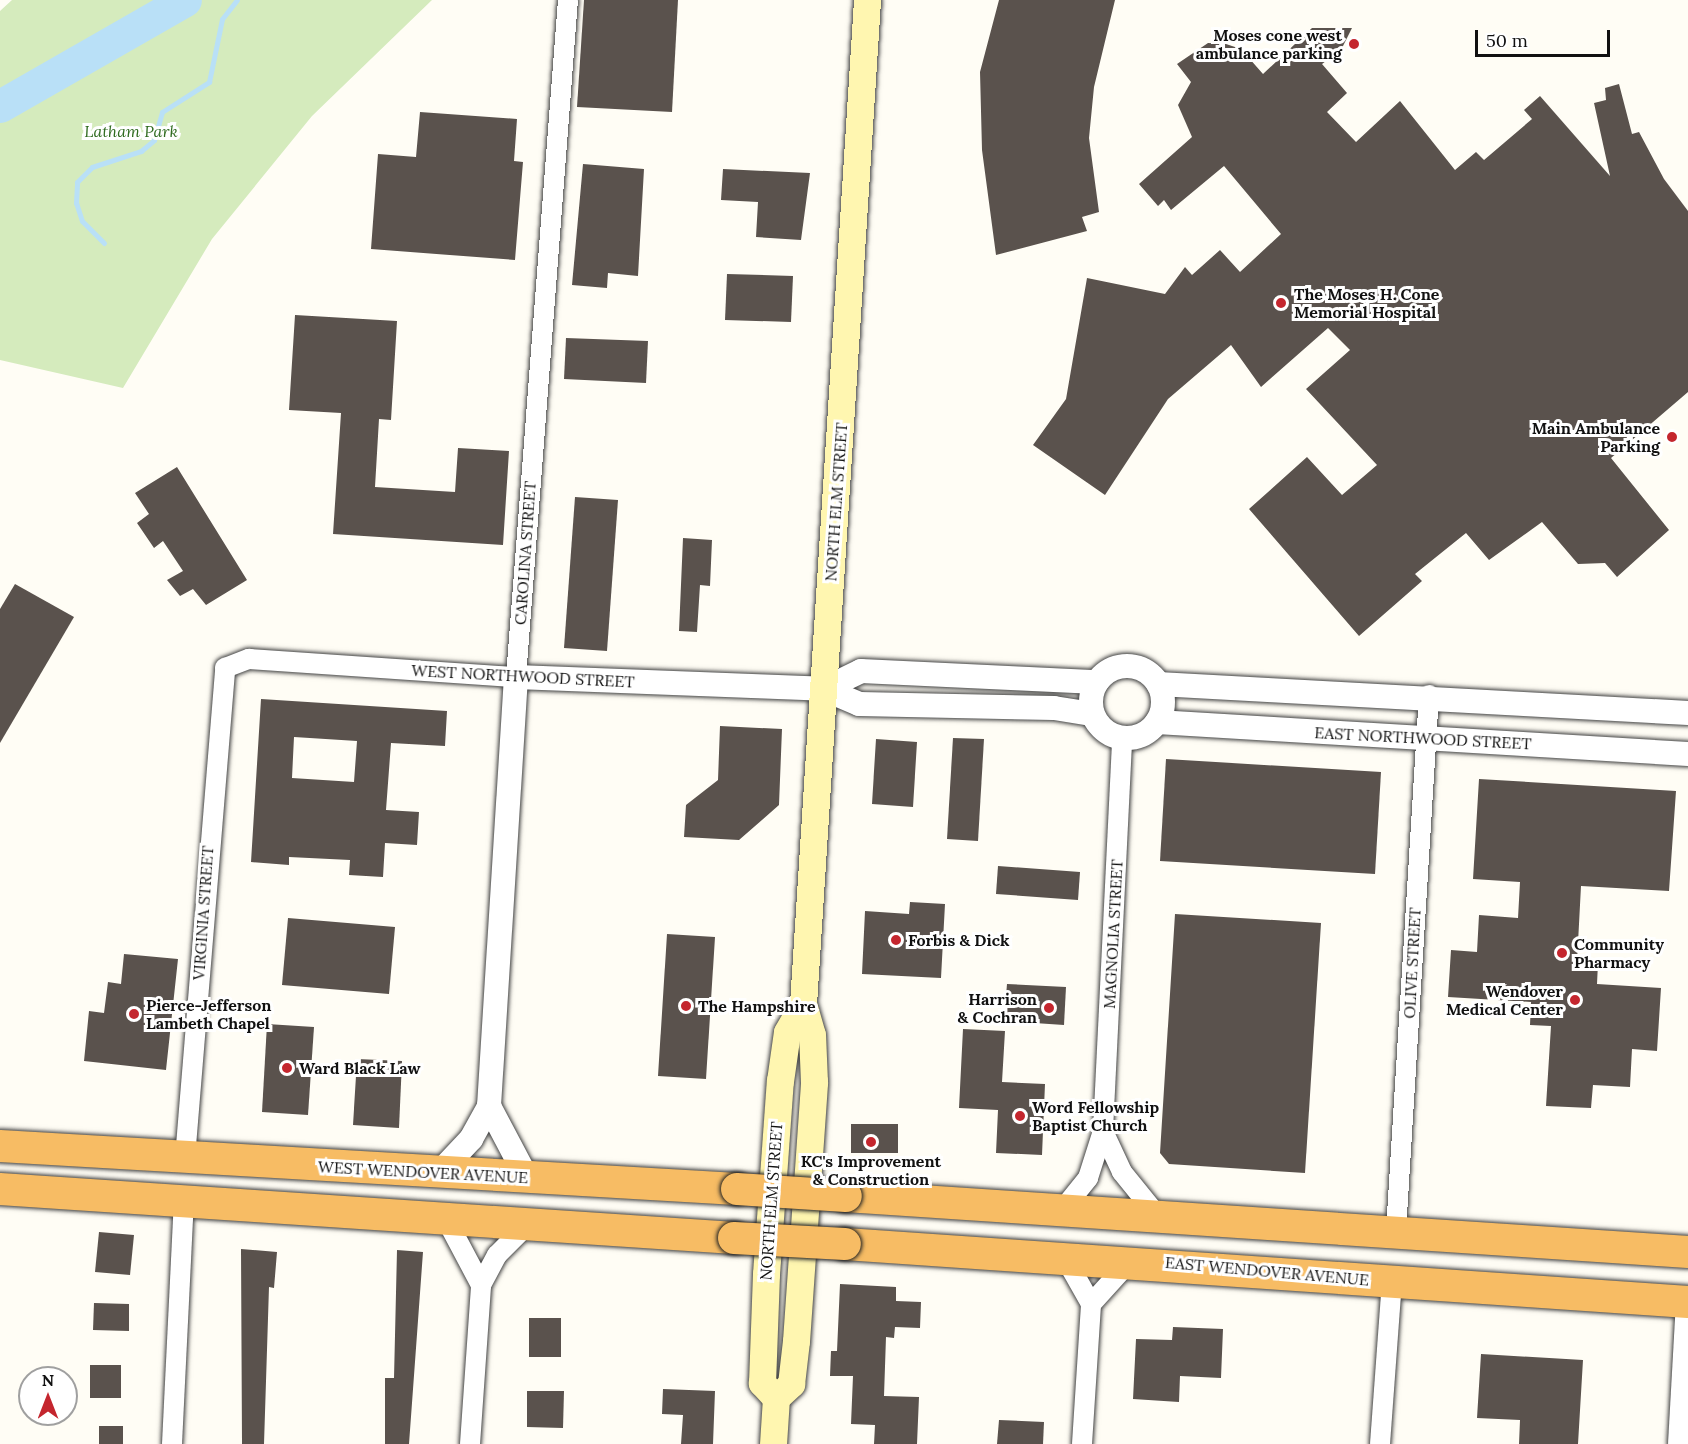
<!DOCTYPE html>
<style>
body{margin:0}
#map{position:relative;width:1688px;height:1444px;overflow:hidden;background:#fffdf5;font-family:Lora,serif}
div>[style]{position:absolute}
[style*='--x']{left:calc(var(--x)*1px);top:calc(var(--y)*1px);width:calc(var(--w)*1px);rotate:calc(var(--a)*1deg)}
.green>*{inset:0;background:#d5ebbd}
.stream>*{height:5px;margin:-2.5px;padding:0 2.5px;transform-origin:2.5px;border-radius:2.5px;background:#b9e0f7}
.river>*{height:33px;margin:-16.5px;padding:0 16.5px;transform-origin:16.5px;border-radius:16.5px;background:#b9e0f7}
.building>*{inset:0;background:#5a524d}
.roads{filter:drop-shadow(0 0 2px #444) drop-shadow(0 0 2px #444)}
.minor>*{height:20px;margin:-10px;padding:0 10px;transform-origin:10px;border-radius:10px;background:#fff}
.tertiary>*{height:24px;margin:-12px;padding:0 12px;transform-origin:12px;border-radius:12px;background:#fff}
.tertiary>.ring{margin:-12px;padding:0;box-sizing:content-box;background:none;border:24px solid #fff;border-radius:50%}
.secondary>*{height:27px;margin:-13.5px;padding:0 13.5px;transform-origin:13.5px;border-radius:13.5px;background:#fff6b0}
.trunk>*{height:32px;margin:-16px;padding:0 16px;transform-origin:16px;border-radius:16px;background:#f7bc64}
.bridges{filter:drop-shadow(0 0 2px #222) drop-shadow(0 0 2px #222)}
.trunk-bridge>*{height:32px;margin:-16px;padding:0 16px;transform-origin:16px;border-radius:16px;background:#f7bc64}
.dots>*{width:16px;height:16px;translate:-50% -50%;box-sizing:border-box;border:3px solid #fff;border-radius:50%}
span{translate:-50% -50%;white-space:nowrap;text-align:center;line-height:1.15;-webkit-text-stroke:6px #fff;paint-order:stroke}
.poi-label{font-size:16px;color:#111;font-weight:700}
.right{translate:-100% -50%;text-align:right}
.left{translate:0 -50%;text-align:left}
.park-label{font-size:16px;color:#2f6b1f;font-style:italic}
.street-label{font-size:16px;color:#111}
.north{position:absolute;left:18px;top:1366px;width:60px;height:60px;box-sizing:border-box;background:#fff;border:2px solid #a0a0a0;border-radius:50%;rotate:0deg;font-size:16px;font-weight:700;line-height:24px;text-align:center;color:#111}
.north::after{content:'';display:block;margin:auto;width:21px;height:27px;background:#c4262e;clip-path:polygon(50% 0,100% 100%,50% 72%,0 100%)}
.scale{position:absolute;left:1475px;top:30px;width:135px;height:27px;box-sizing:border-box;border:3px solid #111;border-top:0;padding-left:8px;font-size:18px;line-height:21px;white-space:nowrap;color:#111;-webkit-text-stroke:4px #fff;paint-order:stroke}
</style>
<div id="map">
<div class="green">
<i style="clip-path:polygon(12px 0,432px 0,312px 116px,212px 239px,123px 388px,0 360px,0 11px)"></i>
</div>
<div class="stream">
<i style="--x:104;--y:243;--w:31;--a:-135"></i>
<i style="--x:82;--y:221;--w:19;--a:-108"></i>
<i style="--x:76;--y:203;--w:21;--a:-87"></i>
<i style="--x:77;--y:182;--w:21;--a:-45"></i>
<i style="--x:92;--y:167;--w:52;--a:-18.1"></i>
<i style="--x:141;--y:151;--w:17;--a:-40"></i>
<i style="--x:154;--y:140;--w:29;--a:-74"></i>
<i style="--x:162;--y:112;--w:56;--a:-32.6"></i>
<i style="--x:209;--y:82;--w:64;--a:-78.3"></i>
<i style="--x:222;--y:19;--w:24;--a:-52"></i>
</div>
<div class="river">
<i style="--x:0;--y:106;--w:213;--a:-29.8"></i>
</div>
<div class="building">
<i style="clip-path:polygon(584px 0,678px 0,672px 112px,577px 107px)"></i>
<i style="clip-path:polygon(999px 0,1115px 0,1094px 87px,1089px 138px,1099px 212px,1082px 217px,1087px 231px,996px 255px,982px 150px,980px 72px)"></i>
<i style="clip-path:polygon(1312px 28px,1352px 28px,1341px 50px,1322px 64px,1347px 93px,1327px 112px,1356px 142px,1400px 101px,1455px 170px,1476px 152px,1484px 160px,1532px 119px,1524px 110px,1540px 96px,1610px 176px,1594px 103px,1606px 100px,1605px 88px,1619px 84px,1632px 134px,1639px 132px,1664px 179px,1688px 211px,1688px 392px,1611px 458px,1669px 530px,1617px 577px,1605px 563px,1578px 564px,1542px 522px,1489px 560px,1466px 533px,1415px 574px,1422px 581px,1359px 636px,1249px 509px,1307px 457px,1342px 495px,1377px 465px,1306px 389px,1350px 350px,1328px 328px,1261px 387px,1231px 345px,1168px 399px,1105px 495px,1033px 445px,1066px 399px,1087px 278px,1165px 294px,1185px 267px,1192px 275px,1220px 250px,1240px 272px,1281px 234px,1224px 166px,1171px 210px,1164px 200px,1158px 206px,1139px 184px,1192px 137px,1178px 105px,1191px 82px,1177px 64px,1208px 43px,1226px 44px,1241px 49px,1263px 74px)"></i>
<i style="clip-path:polygon(420px 112px,517px 119px,514px 161px,523px 162px,515px 260px,371px 249px,378px 154px,416px 157px)"></i>
<i style="clip-path:polygon(583px 164px,644px 169px,638px 276px,608px 273px,607px 288px,572px 285px)"></i>
<i style="clip-path:polygon(723px 169px,810px 173px,801px 240px,756px 237px,758px 202px,721px 200px)"></i>
<i style="clip-path:polygon(727px 274px,793px 276px,791px 322px,725px 320px)"></i>
<i style="clip-path:polygon(295px 315px,397px 321px,391px 420px,379px 419px,375px 487px,455px 492px,458px 448px,509px 451px,503px 545px,333px 534px,341px 413px,289px 410px)"></i>
<i style="clip-path:polygon(566px 338px,648px 341px,646px 383px,564px 379px)"></i>
<i style="clip-path:polygon(177px 467px,247px 580px,206px 605px,193px 589px,180px 596px,167px 580px,183px 571px,163px 541px,154px 548px,137px 523px,149px 514px,135px 493px)"></i>
<i style="clip-path:polygon(575px 497px,618px 500px,607px 651px,564px 648px)"></i>
<i style="clip-path:polygon(683px 538px,712px 540px,710px 586px,700px 585px,697px 632px,679px 631px)"></i>
<i style="clip-path:polygon(15px 584px,74px 617px,0 743px,0 609px)"></i>
<i style="clip-path:polygon(evenodd,261px 699px,447px 711px,445px 746px,391px 743px,386px 810px,419px 812px,417px 845px,385px 843px,383px 877px,349px 875px,350px 860px,289px 857px,289px 865px,251px 862px,261px 699px,294px 737px,357px 741px,354px 782px,292px 778px,294px 737px)"></i>
<i style="clip-path:polygon(720px 726px,782px 729px,779px 805px,739px 840px,684px 837px,686px 805px,718px 780px)"></i>
<i style="clip-path:polygon(953px 738px,984px 739px,978px 841px,947px 839px)"></i>
<i style="clip-path:polygon(876px 739px,917px 742px,913px 807px,872px 804px)"></i>
<i style="clip-path:polygon(1166px 759px,1381px 772px,1375px 874px,1160px 861px)"></i>
<i style="clip-path:polygon(1479px 779px,1676px 791px,1669px 891px,1581px 886px,1577px 962px,1598px 963px,1597px 984px,1661px 988px,1657px 1051px,1632px 1049px,1630px 1087px,1593px 1085px,1591px 1108px,1546px 1106px,1551px 1026px,1530px 1025px,1531px 1002px,1448px 997px,1451px 950px,1477px 952px,1479px 915px,1518px 918px,1520px 882px,1473px 879px)"></i>
<i style="clip-path:polygon(998px 866px,1080px 872px,1078px 900px,996px 894px)"></i>
<i style="clip-path:polygon(910px 902px,945px 904px,941px 978px,862px 974px,865px 911px,909px 914px)"></i>
<i style="clip-path:polygon(1175px 914px,1321px 923px,1305px 1173px,1169px 1164px,1160px 1153px)"></i>
<i style="clip-path:polygon(288px 918px,395px 927px,389px 994px,282px 985px)"></i>
<i style="clip-path:polygon(667px 934px,715px 937px,706px 1079px,658px 1076px)"></i>
<i style="clip-path:polygon(124px 954px,178px 959px,166px 1070px,84px 1061px,89px 1011px,104px 1013px,108px 982px,121px 984px)"></i>
<i style="clip-path:polygon(1007px 984px,1066px 987px,1064px 1025px,1004px 1021px)"></i>
<i style="clip-path:polygon(267px 1024px,314px 1027px,308px 1115px,262px 1112px)"></i>
<i style="clip-path:polygon(963px 1029px,1005px 1031px,1002px 1082px,1045px 1084px,1042px 1155px,996px 1153px,998px 1110px,959px 1108px)"></i>
<i style="clip-path:polygon(357px 1059px,402px 1061px,399px 1128px,353px 1125px)"></i>
<i style="clip-path:polygon(851px 1124px,898px 1124px,898px 1153px,851px 1153px)"></i>
<i style="clip-path:polygon(99px 1232px,134px 1235px,130px 1275px,95px 1272px)"></i>
<i style="clip-path:polygon(241px 1249px,277px 1252px,274px 1288px,269px 1287px,264px 1444px,242px 1444px)"></i>
<i style="clip-path:polygon(397px 1250px,423px 1252px,409px 1444px,385px 1444px,385px 1378px,394px 1378px)"></i>
<i style="clip-path:polygon(840px 1284px,896px 1287px,896px 1301px,921px 1302px,920px 1328px,895px 1327px,894px 1338px,886px 1337px,884px 1396px,919px 1397px,917px 1444px,874px 1444px,875px 1425px,851px 1424px,853px 1376px,830px 1376px,831px 1351px,837px 1351px)"></i>
<i style="clip-path:polygon(94px 1303px,129px 1304px,129px 1331px,93px 1330px)"></i>
<i style="clip-path:polygon(529px 1318px,561px 1318px,561px 1357px,529px 1357px)"></i>
<i style="clip-path:polygon(1173px 1327px,1223px 1329px,1221px 1378px,1180px 1376px,1179px 1402px,1133px 1399px,1136px 1339px,1172px 1340px)"></i>
<i style="clip-path:polygon(1481px 1354px,1583px 1360px,1578px 1444px,1519px 1444px,1520px 1420px,1477px 1418px)"></i>
<i style="clip-path:polygon(90px 1365px,121px 1365px,121px 1398px,90px 1398px)"></i>
<i style="clip-path:polygon(663px 1389px,715px 1391px,713px 1444px,681px 1444px,683px 1415px,662px 1414px)"></i>
<i style="clip-path:polygon(527px 1391px,564px 1391px,563px 1428px,527px 1427px)"></i>
<i style="clip-path:polygon(999px 1420px,1044px 1422px,1043px 1444px,997px 1444px)"></i>
<i style="clip-path:polygon(99px 1426px,123px 1426px,123px 1444px,99px 1444px)"></i>
</div>
<div class="roads">
<div class="minor">
<i style="--x:1103;--y:1131;--w:45;--a:65.1"></i>
<i style="--x:1122;--y:1172;--w:55;--a:50.9"></i>
<i style="--x:185;--y:1158;--w:492;--a:-85.3"></i>
<i style="--x:225;--y:668;--w:26;--a:-21"></i>
<i style="--x:249;--y:659;--w:268;--a:3.9"></i>
<i style="--x:516;--y:677;--w:679;--a:-85.61"></i>
<i style="--x:1063;--y:1209;--w:40;--a:-51"></i>
<i style="--x:1088;--y:1178;--w:49;--a:-72.3"></i>
<i style="--x:1103;--y:1131;--w:393;--a:-87.2"></i>
<i style="--x:446;--y:1219;--w:75;--a:62.1"></i>
<i style="--x:1396;--y:1231;--w:537;--a:-86.48"></i>
<i style="--x:1064;--y:1256;--w:55;--a:60.6"></i>
<i style="--x:172;--y:1444;--w:242;--a:-87.2"></i>
<i style="--x:470;--y:1444;--w:159;--a:-86"></i>
<i style="--x:481;--y:1285;--w:34;--a:-62"></i>
<i style="--x:497;--y:1255;--w:44;--a:-45"></i>
<i style="--x:1082;--y:1444;--w:140;--a:-86.3"></i>
<i style="--x:1091;--y:1304;--w:58;--a:-47.8"></i>
<i style="--x:1380;--y:1444;--w:163;--a:-85.8"></i>
<i style="--x:1678;--y:1444;--w:142;--a:-86.8"></i>
</div>
<div class="tertiary">
<i class="ring" style="left:1091px;top:666px;width:48px;height:48px"></i>
<i style="--x:1158;--y:684;--w:531;--a:3.13"></i>
<i style="--x:824;--y:689;--w:41;--a:-25.9"></i>
<i style="--x:861;--y:671;--w:236;--a:2.7"></i>
<i style="--x:1157;--y:722;--w:532;--a:3.45"></i>
<i style="--x:489;--y:1106;--w:81;--a:62.2"></i>
<i style="--x:439;--y:1173;--w:47;--a:-46.7"></i>
<i style="--x:471;--y:1139;--w:38;--a:-61"></i>
<i style="--x:489;--y:1106;--w:430;--a:-86.4"></i>
<i style="--x:516;--y:677;--w:308;--a:2.2"></i>
<i style="--x:824;--y:689;--w:38;--a:23"></i>
<i style="--x:859;--y:704;--w:195;--a:1.2"></i>
<i style="--x:1054;--y:708;--w:39;--a:9"></i>
</div>
<div class="secondary">
<i style="--x:776;--y:1398;--w:21;--a:-133"></i>
<i style="--x:762;--y:1383;--w:109;--a:-87.9"></i>
<i style="--x:766;--y:1274;--w:194;--a:-85.9"></i>
<i style="--x:780;--y:1081;--w:49;--a:-81.9"></i>
<i style="--x:787;--y:1032;--w:32;--a:-60"></i>
<i style="--x:773;--y:1444;--w:46;--a:-86.3"></i>
<i style="--x:776;--y:1398;--w:21;--a:-43"></i>
<i style="--x:791;--y:1384;--w:43;--a:-83.4"></i>
<i style="--x:796;--y:1341;--w:260;--a:-86"></i>
<i style="--x:814;--y:1082;--w:47;--a:-92.4"></i>
<i style="--x:812;--y:1035;--w:32;--a:-106"></i>
<i style="--x:803;--y:1004;--w:1006;--a:-86.35"></i>
</div>
<div class="trunk">
<i style="--x:0;--y:1146;--w:738;--a:3.34"></i>
<i style="--x:0;--y:1189;--w:736;--a:3.82"></i>
<i style="--x:846;--y:1196;--w:844;--a:3.81"></i>
<i style="--x:845;--y:1244;--w:845;--a:3.94"></i>
</div>
</div>
<div class="bridges">
<div class="trunk-bridge">
<i style="--x:737;--y:1189;--w:109;--a:3.7"></i>
<i style="--x:734;--y:1238;--w:111;--a:3.1"></i>
</div>
</div>
<div class="dots">
<i style="left:1354px;top:44px;background:#c4262e"></i>
<i style="left:1281px;top:303px;background:#c4262e"></i>
<i style="left:1672px;top:437px;background:#c4262e"></i>
<i style="left:896px;top:940px;background:#c4262e"></i>
<i style="left:1562px;top:953px;background:#c4262e"></i>
<i style="left:1575px;top:1000px;background:#c4262e"></i>
<i style="left:686px;top:1006px;background:#c4262e"></i>
<i style="left:1049px;top:1008px;background:#c4262e"></i>
<i style="left:134px;top:1014px;background:#c4262e"></i>
<i style="left:287px;top:1068px;background:#c4262e"></i>
<i style="left:1020px;top:1116px;background:#c4262e"></i>
<i style="left:871px;top:1142px;background:#c4262e"></i>
</div>
<div class="poi-label">
<span class="right" style="left:1342px;top:44px">Moses cone west<br>ambulance parking</span>
<span class="left" style="left:1294px;top:303px">The Moses H. Cone<br>Memorial Hospital</span>
<span class="right" style="left:1660px;top:437px">Main Ambulance<br>Parking</span>
<span class="left" style="left:908px;top:940px">Forbis &amp; Dick</span>
<span class="left" style="left:1574px;top:953px">Community<br>Pharmacy</span>
<span class="right" style="left:1563px;top:1000px">Wendover<br>Medical Center</span>
<span class="right" style="left:1037px;top:1008px">Harrison<br>&amp; Cochran</span>
<span class="left" style="left:146px;top:1014px">Pierce-Jefferson<br>Lambeth Chapel</span>
<span class="left" style="left:698px;top:1006px">The Hampshire</span>
<span class="left" style="left:299px;top:1068px">Ward Black Law</span>
<span class="left" style="left:1032px;top:1116px">Word Fellowship<br>Baptist Church</span>
<span style="left:871px;top:1170px">KC's Improvement<br>&amp; Construction</span>
</div>
<div class="park-label">
<span style="left:131px;top:131px">Latham Park</span>
</div>
<div class="street-label">
<span style="left:836px;top:502px;rotate:-86deg">NORTH ELM STREET</span>
<span style="left:525px;top:553px;rotate:-86deg">CAROLINA STREET</span>
<span style="left:523px;top:676px;rotate:3deg">WEST NORTHWOOD STREET</span>
<span style="left:1423px;top:738px;rotate:3deg">EAST NORTHWOOD STREET</span>
<span style="left:203px;top:913px;rotate:-86deg">VIRGINIA STREET</span>
<span style="left:1113px;top:934px;rotate:-87deg">MAGNOLIA STREET</span>
<span style="left:1412px;top:963px;rotate:-87deg">OLIVE STREET</span>
<span style="left:423px;top:1172px;rotate:3deg">WEST WENDOVER AVENUE</span>
<span style="left:771px;top:1201px;rotate:-86deg">NORTH ELM STREET</span>
<span style="left:1267px;top:1271px;rotate:5deg">EAST WENDOVER AVENUE</span>
</div>
<div class="north">N</div>
<div class="scale">50 m</div>
</div>
